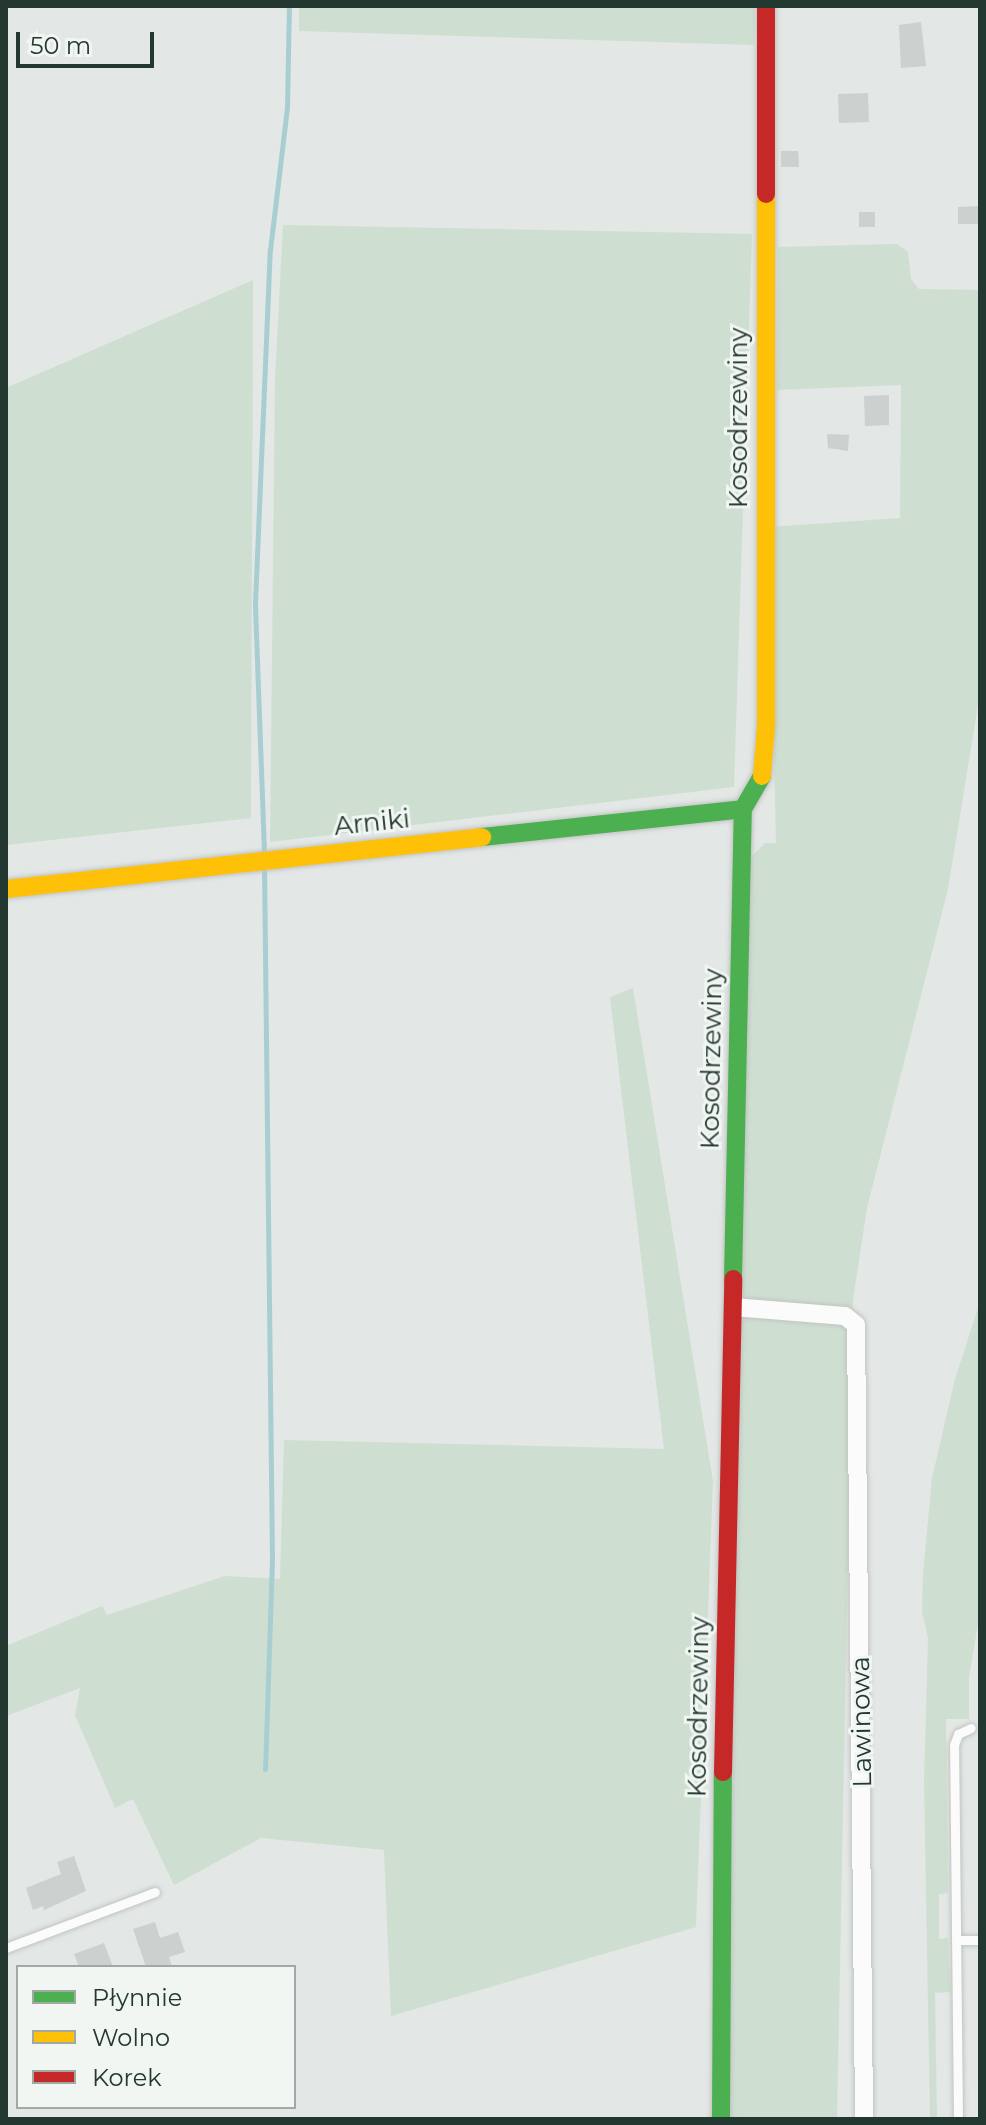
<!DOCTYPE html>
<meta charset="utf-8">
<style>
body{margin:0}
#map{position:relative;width:986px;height:2125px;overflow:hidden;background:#e3e7e5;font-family:Montserrat,sans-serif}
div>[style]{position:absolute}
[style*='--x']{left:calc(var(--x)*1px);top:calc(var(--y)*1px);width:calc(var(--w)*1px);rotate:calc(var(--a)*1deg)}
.green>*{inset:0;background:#cedfd1}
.stream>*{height:5px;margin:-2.5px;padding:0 2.5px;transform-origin:2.5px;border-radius:2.5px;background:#a8ced1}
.building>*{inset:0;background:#ccd0ce}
.roads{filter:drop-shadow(0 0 2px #c0c4c2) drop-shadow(0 0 2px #c0c4c2)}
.lane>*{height:9px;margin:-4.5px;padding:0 4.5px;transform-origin:4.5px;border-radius:4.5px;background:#fbfbfb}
.street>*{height:18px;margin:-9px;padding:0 9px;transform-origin:9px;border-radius:9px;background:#fbfbfb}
.fast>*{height:18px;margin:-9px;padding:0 9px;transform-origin:9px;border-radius:9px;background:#4caf50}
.slow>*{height:18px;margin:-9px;padding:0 9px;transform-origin:9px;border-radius:9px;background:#ffc107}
.jam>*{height:18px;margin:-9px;padding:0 9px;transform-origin:9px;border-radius:9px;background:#c62828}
span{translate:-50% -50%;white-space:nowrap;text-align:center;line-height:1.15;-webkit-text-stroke:6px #f1f6f3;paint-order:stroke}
.street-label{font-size:26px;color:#233830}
.frame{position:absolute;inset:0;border:8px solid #233830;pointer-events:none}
.legend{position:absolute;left:16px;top:1965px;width:280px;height:144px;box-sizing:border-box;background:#f1f6f3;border:2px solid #9faaa5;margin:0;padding:10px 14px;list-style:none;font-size:24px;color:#233830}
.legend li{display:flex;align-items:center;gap:16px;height:40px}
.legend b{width:40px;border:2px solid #9faaa5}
.scale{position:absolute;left:16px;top:32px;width:138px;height:36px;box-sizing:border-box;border:4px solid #233830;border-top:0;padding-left:10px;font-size:24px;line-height:28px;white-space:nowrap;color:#233830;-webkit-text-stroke:6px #f1f6f3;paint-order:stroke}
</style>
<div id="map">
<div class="green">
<i style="clip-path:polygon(299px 6px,755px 6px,754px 45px,299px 31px)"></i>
<i style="clip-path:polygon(283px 225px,752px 234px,734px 787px,270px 842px,275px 380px)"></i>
<i style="clip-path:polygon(897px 244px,908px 252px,911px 279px,919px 289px,980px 290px,980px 693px,948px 889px,867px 1208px,853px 1300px,837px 2119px,721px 2119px,741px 867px,765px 843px,776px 843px,769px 527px,900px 518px,901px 385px,777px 390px,778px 247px)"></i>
<i style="clip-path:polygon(253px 280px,251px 818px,6px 845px,6px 388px)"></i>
<i style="clip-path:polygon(633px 988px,713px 1481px,696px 1927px,391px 2016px,384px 1850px,261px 1838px,174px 1885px,133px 1799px,115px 1808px,75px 1715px,80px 1688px,6px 1716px,6px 1646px,102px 1606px,107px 1615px,225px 1576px,280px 1579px,284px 1440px,664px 1449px,610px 997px)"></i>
<i style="clip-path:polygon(980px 1302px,980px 1612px,969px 1677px,969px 1719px,946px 1719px,948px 1893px,939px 1894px,939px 1939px,948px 1938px,950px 1992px,935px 1993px,937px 2119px,930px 2119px,924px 1781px,928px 1638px,922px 1612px,923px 1574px,932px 1478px,955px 1379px)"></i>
</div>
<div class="stream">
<i style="--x:264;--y:852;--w:249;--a:-92.1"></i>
<i style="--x:255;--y:603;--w:353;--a:-87.6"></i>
<i style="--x:270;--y:250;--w:144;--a:-83.2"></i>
<i style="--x:287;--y:107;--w:101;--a:-88.9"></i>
<i style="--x:264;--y:866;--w:694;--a:89.34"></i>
<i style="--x:272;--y:1560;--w:209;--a:91.9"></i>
</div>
<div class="building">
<i style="clip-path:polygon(921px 22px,926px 66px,901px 68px,899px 25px)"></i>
<i style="clip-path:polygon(868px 93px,869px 122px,839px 123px,838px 94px)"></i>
<i style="clip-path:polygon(781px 151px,798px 151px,799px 167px,781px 167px)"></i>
<i style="clip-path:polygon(980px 206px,980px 224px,958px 224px,958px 207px)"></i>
<i style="clip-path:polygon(859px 212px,875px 212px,875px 227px,859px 227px)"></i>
<i style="clip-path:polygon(889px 395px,889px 425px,865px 426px,864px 396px)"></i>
<i style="clip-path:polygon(827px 434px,849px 435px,848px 451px,828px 448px)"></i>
<i style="clip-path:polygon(74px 1856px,86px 1891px,44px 1910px,43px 1906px,33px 1910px,26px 1888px,61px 1874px,57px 1862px)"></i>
<i style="clip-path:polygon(155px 1922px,160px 1938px,178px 1932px,185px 1952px,169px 1957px,172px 1967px,146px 1967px,133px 1929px)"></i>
<i style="clip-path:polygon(104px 1943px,113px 1967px,79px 1967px,74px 1954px)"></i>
</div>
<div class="roads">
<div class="lane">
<i style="--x:956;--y:1940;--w:24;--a:0"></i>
<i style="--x:6;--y:1948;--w:159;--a:-20.6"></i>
<i style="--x:958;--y:2119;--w:374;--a:-90.6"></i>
<i style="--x:954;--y:1745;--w:12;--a:-70"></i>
<i style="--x:958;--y:1734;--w:14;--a:-25"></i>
</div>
<div class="street">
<i style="--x:733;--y:1307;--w:112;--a:4.6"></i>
<i style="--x:845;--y:1316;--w:14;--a:39"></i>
<i style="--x:856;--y:1325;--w:794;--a:89.42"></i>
</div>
<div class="fast">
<i style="--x:482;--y:837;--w:262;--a:-6.1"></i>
<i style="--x:733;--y:1279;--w:470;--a:-88.8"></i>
<i style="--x:743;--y:809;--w:38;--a:-60"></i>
<i style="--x:721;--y:2119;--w:347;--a:-89.7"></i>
</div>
<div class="slow">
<i style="--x:762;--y:776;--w:50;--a:-85.4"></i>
<i style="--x:766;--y:726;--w:532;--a:-90"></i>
<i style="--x:6;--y:889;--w:479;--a:-6.2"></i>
</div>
<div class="jam">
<i style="--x:766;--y:6;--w:188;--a:90"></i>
<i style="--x:723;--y:1772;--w:493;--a:-88.8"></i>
</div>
</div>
<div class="street-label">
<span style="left:739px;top:418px;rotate:-90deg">Kosodrzewiny</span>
<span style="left:372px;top:823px;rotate:-6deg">Arniki</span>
<span style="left:712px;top:1059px;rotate:-89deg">Kosodrzewiny</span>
<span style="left:699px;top:1707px;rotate:-89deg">Kosodrzewiny</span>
<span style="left:862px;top:1722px;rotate:-91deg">Lawinowa</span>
</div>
<div class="frame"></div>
<ul class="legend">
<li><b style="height:10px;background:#4caf50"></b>Płynnie</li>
<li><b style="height:10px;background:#ffc107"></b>Wolno</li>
<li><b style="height:10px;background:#c62828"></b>Korek</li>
</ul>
<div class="scale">50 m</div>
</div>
